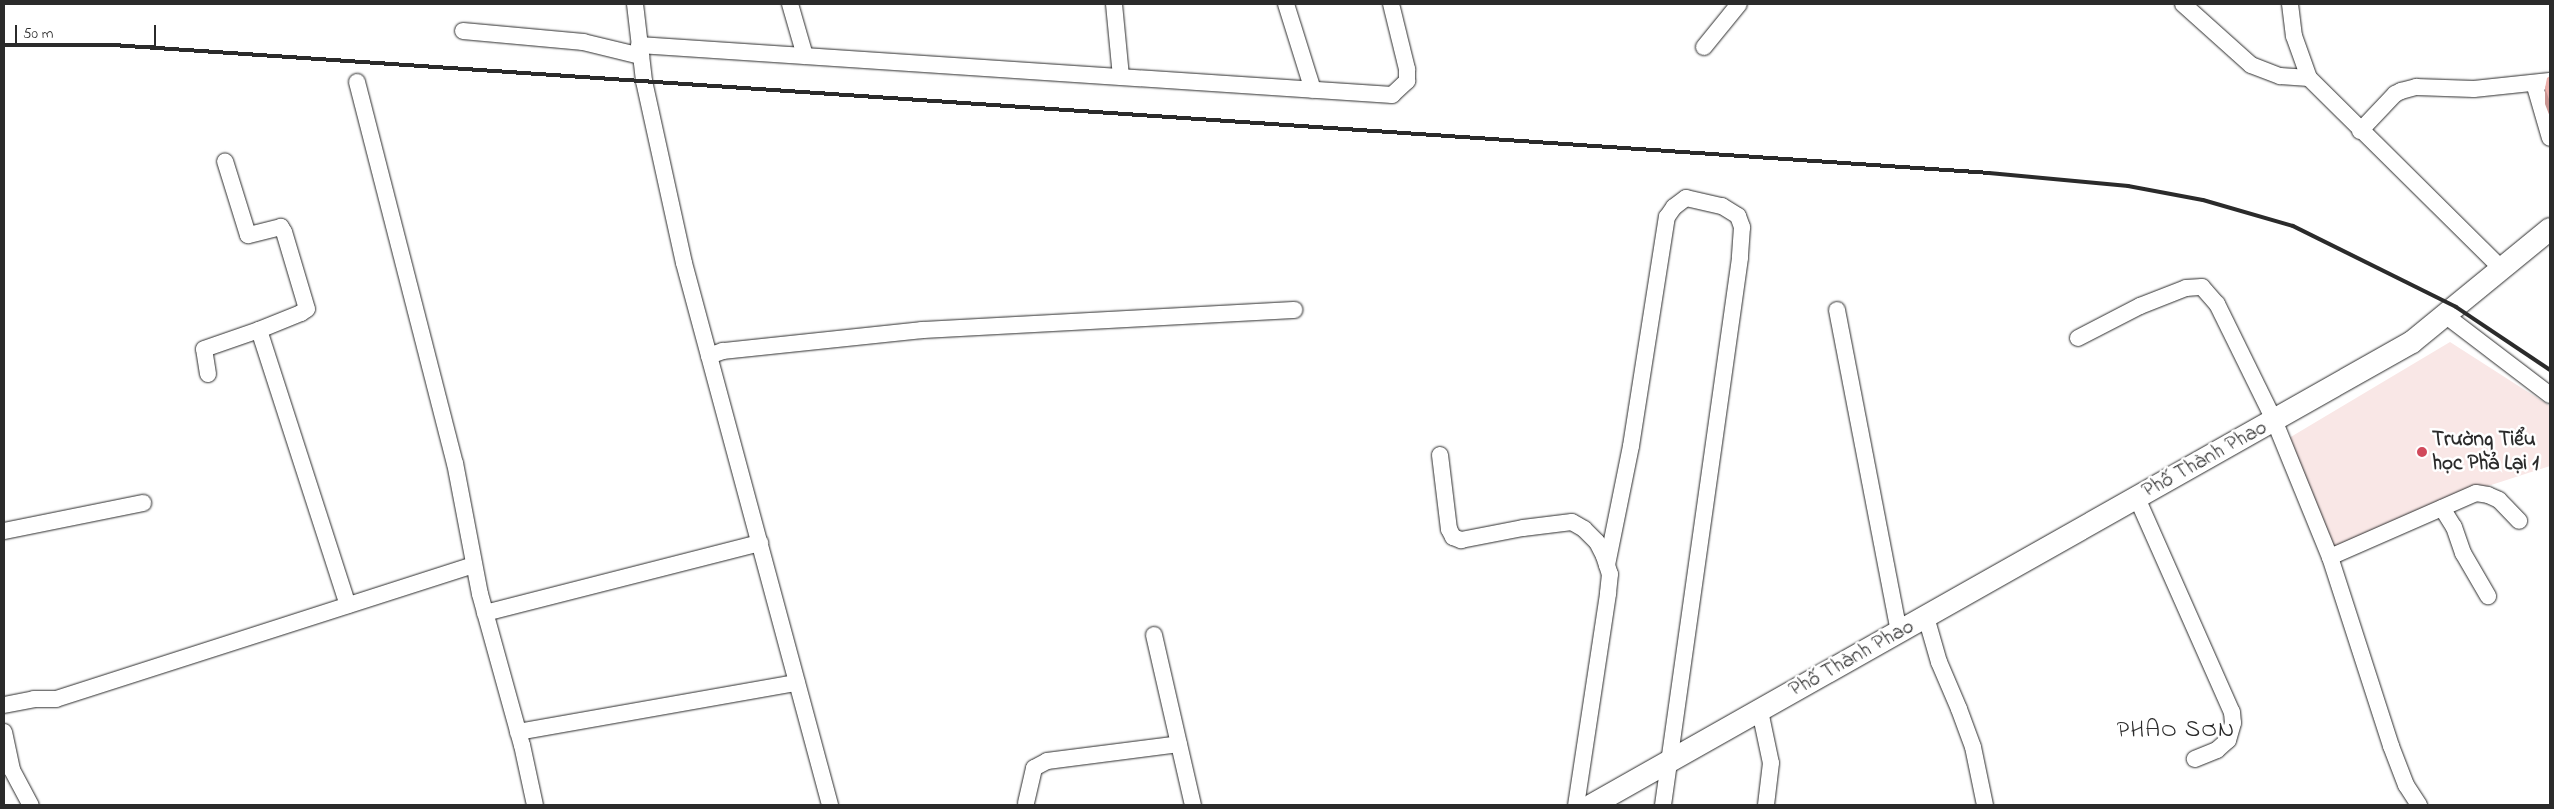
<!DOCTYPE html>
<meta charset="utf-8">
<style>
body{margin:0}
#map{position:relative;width:2554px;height:809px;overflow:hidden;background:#fff;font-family:"Indie Flower",sans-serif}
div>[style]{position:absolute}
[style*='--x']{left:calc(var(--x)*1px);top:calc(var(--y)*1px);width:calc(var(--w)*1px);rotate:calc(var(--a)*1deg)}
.built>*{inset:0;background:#f9e7e6}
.roads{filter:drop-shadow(0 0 1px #2b2b2b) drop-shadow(0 0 1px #2b2b2b)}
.street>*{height:16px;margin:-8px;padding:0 8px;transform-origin:8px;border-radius:8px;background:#fff}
.secondary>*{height:22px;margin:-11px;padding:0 11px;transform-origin:11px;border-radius:11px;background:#fff}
.rail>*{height:4px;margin:-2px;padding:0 2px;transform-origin:2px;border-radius:2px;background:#2b2b2b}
.wall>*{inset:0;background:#ca9693}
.building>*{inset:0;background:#ebafab}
.dots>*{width:14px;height:14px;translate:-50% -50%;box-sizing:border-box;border:2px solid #fff;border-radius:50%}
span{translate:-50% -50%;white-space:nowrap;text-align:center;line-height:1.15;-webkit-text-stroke:5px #fff;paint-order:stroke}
.poi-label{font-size:21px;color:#2b2b2b;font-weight:700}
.left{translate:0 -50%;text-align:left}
.street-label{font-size:21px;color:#2b2b2b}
.quarter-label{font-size:24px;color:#2b2b2b;letter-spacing:1px}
.frame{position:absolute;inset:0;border:5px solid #2b2b2b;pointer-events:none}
.scale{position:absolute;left:15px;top:25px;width:141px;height:22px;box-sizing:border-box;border:2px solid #2b2b2b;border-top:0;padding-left:6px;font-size:15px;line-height:18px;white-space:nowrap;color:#2b2b2b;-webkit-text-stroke:4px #fff;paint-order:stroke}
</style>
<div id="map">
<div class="built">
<i style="clip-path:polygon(2450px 342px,2550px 406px,2550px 466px,2485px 487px,2334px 550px,2289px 438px)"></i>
</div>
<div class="roads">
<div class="street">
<i style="--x:635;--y:4;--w:78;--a:83.3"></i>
<i style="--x:644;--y:81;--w:186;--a:77.6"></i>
<i style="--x:684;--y:263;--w:561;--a:74.92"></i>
<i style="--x:790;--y:4;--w:54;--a:73.9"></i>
<i style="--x:1114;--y:4;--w:73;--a:84.5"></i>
<i style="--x:1286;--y:4;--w:90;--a:72.6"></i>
<i style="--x:2183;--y:4;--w:91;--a:41.9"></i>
<i style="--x:2251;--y:65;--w:31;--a:21"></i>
<i style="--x:2280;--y:76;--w:29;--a:4"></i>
<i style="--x:2290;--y:4;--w:32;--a:83"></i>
<i style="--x:2294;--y:36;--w:45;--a:70.3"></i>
<i style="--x:2309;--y:78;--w:272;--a:44.7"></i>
<i style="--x:463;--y:31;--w:121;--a:5.2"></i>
<i style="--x:583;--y:42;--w:60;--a:13.6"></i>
<i style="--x:639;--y:45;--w:755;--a:3.8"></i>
<i style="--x:1392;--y:95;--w:21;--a:-43"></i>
<i style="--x:1407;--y:81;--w:12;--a:-90"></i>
<i style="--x:1407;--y:69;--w:67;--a:-103.8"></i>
<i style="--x:1704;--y:47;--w:55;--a:-50.9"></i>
<i style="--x:357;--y:82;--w:393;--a:75.6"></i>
<i style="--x:455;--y:463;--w:133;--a:79.2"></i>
<i style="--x:480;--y:594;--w:157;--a:74.5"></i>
<i style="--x:522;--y:745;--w:61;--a:77.8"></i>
<i style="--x:2534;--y:83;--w:57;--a:73.8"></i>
<i style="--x:2360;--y:131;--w:51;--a:-46.6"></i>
<i style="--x:2395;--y:94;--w:7;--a:-27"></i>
<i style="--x:2401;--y:91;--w:16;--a:-15"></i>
<i style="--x:2416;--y:87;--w:58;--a:2"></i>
<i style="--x:2474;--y:89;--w:76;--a:-6"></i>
<i style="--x:1837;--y:310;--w:328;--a:79.1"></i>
<i style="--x:2445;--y:315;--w:132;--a:37.3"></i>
<i style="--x:259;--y:330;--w:289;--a:72.1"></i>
<i style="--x:2078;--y:338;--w:70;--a:-27.3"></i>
<i style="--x:2140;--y:306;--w:49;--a:-21.4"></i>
<i style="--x:2186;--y:288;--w:16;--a:-4"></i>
<i style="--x:2202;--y:287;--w:23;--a:49"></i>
<i style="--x:2217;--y:304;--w:129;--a:63.8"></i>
<i style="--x:2274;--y:420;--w:148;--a:67.8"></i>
<i style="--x:2330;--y:557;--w:199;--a:72.1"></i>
<i style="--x:2391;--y:746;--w:42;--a:69"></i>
<i style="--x:2406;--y:785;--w:24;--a:57"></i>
<i style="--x:709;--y:356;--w:15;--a:-20"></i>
<i style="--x:723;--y:351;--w:200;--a:-6"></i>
<i style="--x:922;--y:330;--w:373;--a:-3.1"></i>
<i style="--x:208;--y:374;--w:25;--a:-99"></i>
<i style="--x:204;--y:349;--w:58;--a:-19.1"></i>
<i style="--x:259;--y:330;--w:45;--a:-22"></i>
<i style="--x:301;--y:313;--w:7;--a:-34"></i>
<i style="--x:307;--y:309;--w:80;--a:-106.6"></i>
<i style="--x:284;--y:232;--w:6;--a:-121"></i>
<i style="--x:281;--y:227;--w:34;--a:166"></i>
<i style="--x:248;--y:235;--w:77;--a:-107.3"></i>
<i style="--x:1440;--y:455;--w:75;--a:83.1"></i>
<i style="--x:1449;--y:529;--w:9;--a:63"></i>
<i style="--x:1453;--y:537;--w:9;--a:21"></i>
<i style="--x:1461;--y:540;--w:63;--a:-11"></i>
<i style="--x:1523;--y:528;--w:49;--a:-7"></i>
<i style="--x:1572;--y:522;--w:14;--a:30"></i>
<i style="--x:1584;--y:529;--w:18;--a:45"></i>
<i style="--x:1597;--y:542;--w:16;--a:63"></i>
<i style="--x:1604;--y:556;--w:19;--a:72"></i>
<i style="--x:1610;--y:574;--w:20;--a:96"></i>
<i style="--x:1608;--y:594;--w:213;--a:98.6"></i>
<i style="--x:2137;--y:498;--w:234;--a:66.1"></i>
<i style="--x:2232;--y:712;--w:11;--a:85"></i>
<i style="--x:2233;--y:723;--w:18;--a:106"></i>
<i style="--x:2228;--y:740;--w:15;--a:138"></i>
<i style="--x:2217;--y:750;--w:24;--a:158"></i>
<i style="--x:2442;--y:508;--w:22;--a:58"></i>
<i style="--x:2454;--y:527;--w:28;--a:71"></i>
<i style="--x:2463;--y:553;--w:50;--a:59.8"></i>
<i style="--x:4;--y:531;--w:142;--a:-11.4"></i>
<i style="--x:2330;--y:557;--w:159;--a:-23.7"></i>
<i style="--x:2476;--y:493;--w:12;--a:9"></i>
<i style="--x:2488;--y:495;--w:12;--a:24"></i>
<i style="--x:2499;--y:500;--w:29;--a:46"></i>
<i style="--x:1607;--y:565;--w:121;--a:-78.6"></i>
<i style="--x:1631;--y:446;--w:232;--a:-81.1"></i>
<i style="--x:1667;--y:217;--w:12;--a:-55"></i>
<i style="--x:1674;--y:207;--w:15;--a:-37"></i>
<i style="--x:1686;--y:198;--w:37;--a:13"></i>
<i style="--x:1722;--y:206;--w:19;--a:32"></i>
<i style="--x:1738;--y:216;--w:12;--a:70"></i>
<i style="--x:1742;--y:227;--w:31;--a:94"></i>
<i style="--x:1740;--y:258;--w:552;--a:98.01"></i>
<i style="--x:485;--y:613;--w:284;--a:-14.3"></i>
<i style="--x:1926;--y:617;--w:47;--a:73.9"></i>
<i style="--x:1939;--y:662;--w:51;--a:66.9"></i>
<i style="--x:1959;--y:709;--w:40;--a:69.8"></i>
<i style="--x:1973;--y:747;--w:59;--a:78.3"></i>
<i style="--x:1154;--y:635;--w:174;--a:77.1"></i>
<i style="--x:4;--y:705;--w:31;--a:-11"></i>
<i style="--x:34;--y:699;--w:22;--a:0"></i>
<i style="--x:56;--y:699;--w:439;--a:-17.8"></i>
<i style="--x:1760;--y:711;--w:53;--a:78.1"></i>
<i style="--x:1771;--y:763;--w:42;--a:96.8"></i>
<i style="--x:4;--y:732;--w:39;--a:78"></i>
<i style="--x:12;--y:770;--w:40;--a:62"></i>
<i style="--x:518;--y:732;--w:283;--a:-10"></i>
<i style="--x:1026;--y:803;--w:36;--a:-77"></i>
<i style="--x:1034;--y:768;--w:15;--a:-28"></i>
<i style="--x:1047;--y:761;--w:133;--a:-7.3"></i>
</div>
<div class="secondary">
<i style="--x:1592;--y:805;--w:942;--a:-29.45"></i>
<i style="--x:2412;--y:342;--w:178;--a:-39.3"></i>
</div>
</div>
<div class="rail">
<i style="--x:4;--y:45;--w:109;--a:0"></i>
<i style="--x:113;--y:45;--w:1880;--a:3.9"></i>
<i style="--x:1989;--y:173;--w:140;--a:5.3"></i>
<i style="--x:2128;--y:186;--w:76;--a:10.6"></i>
<i style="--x:2203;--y:200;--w:94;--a:16.1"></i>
<i style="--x:2293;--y:226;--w:182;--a:26.4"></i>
<i style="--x:2456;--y:307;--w:113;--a:33.8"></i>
</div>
<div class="wall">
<i style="clip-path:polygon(2550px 76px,2550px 117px,2545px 104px,2545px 88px)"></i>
</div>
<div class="building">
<i style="clip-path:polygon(2550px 76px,2550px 102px,2545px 88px,2547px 78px)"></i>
</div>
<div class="dots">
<i style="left:2422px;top:452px;background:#d1495b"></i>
</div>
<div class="poi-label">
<span class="left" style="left:2432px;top:452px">Trường Tiểu<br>học Phả Lại 1</span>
</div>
<div class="street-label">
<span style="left:2205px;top:460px;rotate:-29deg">Phố Thành Phao</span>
<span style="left:1852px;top:659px;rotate:-29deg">Phố Thành Phao</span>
</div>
<div class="quarter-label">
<span style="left:2176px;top:731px">PHAO SƠN</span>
</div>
<div class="frame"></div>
<div class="scale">50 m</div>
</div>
